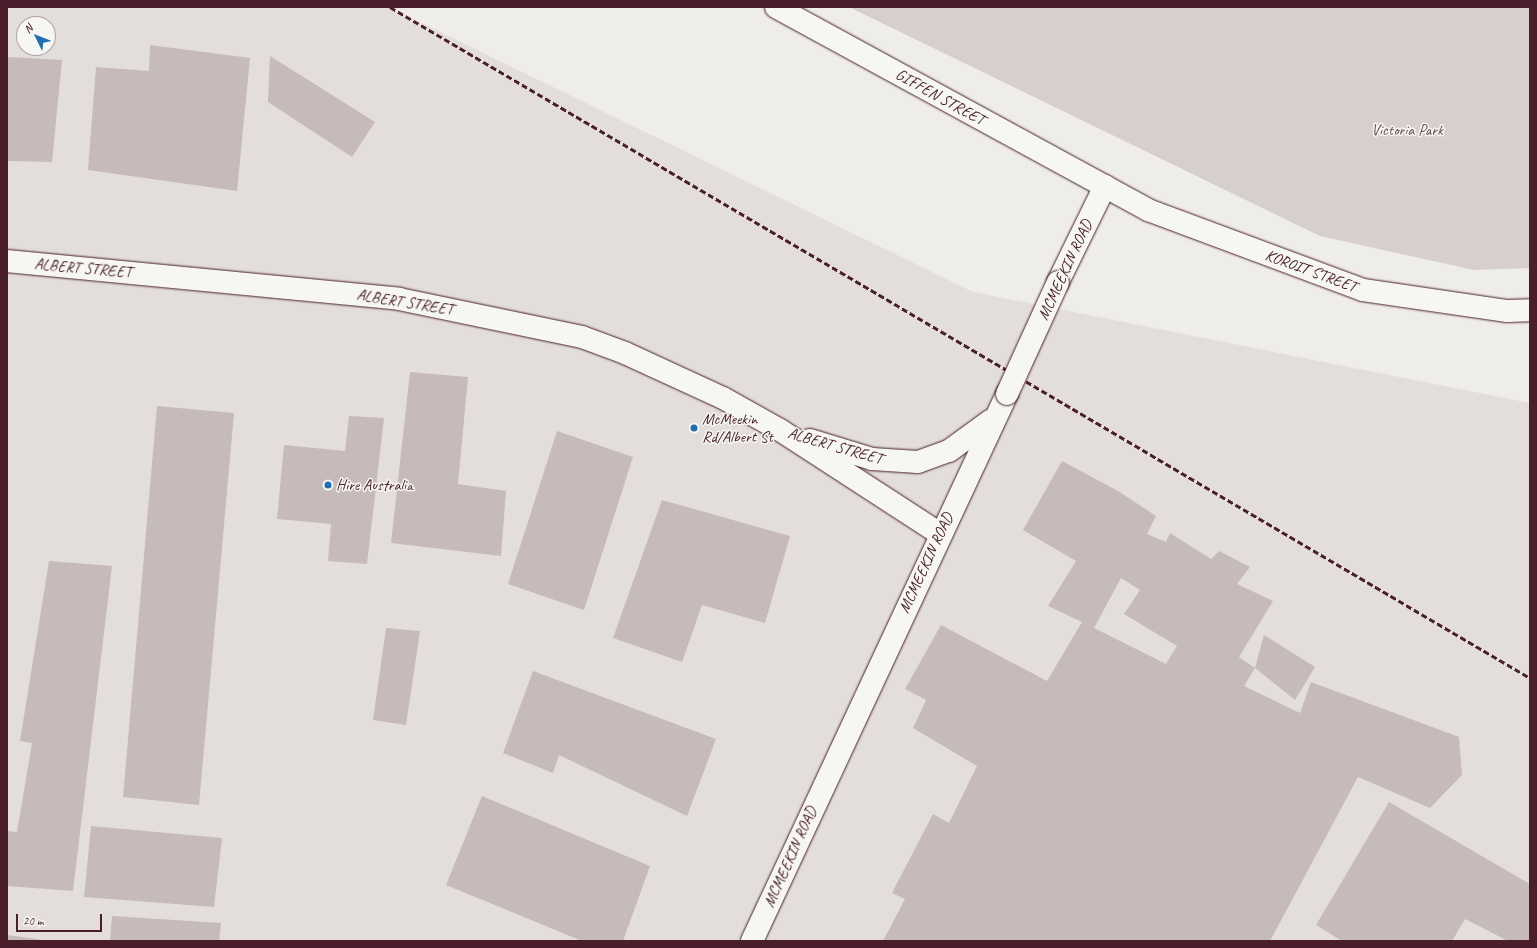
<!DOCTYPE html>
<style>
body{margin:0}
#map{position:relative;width:1537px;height:948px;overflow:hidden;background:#efedea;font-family:Caveat,sans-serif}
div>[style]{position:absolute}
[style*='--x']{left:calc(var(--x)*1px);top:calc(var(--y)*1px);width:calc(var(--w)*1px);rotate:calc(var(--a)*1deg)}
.built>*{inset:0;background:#e3dedc}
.green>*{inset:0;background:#d7cfce}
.building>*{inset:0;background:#c6babb}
.roads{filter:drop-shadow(0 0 1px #4a1f2b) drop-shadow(0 0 1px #4a1f2b)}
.minor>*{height:22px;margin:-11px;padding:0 11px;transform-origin:11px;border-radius:11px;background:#f6f6f2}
.rail>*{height:3px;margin-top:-1.5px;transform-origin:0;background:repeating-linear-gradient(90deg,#4a1f2b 0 6px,transparent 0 9px)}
.bridges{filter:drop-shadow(0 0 1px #4a1f2b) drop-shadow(0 0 1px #4a1f2b)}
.minor-bridge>*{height:22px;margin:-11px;padding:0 11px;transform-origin:11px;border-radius:11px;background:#f6f6f2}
.dots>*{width:11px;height:11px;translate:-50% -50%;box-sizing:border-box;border:2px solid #f6f6f2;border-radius:50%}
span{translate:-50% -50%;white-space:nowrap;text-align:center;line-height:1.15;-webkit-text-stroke:3px #f6f6f2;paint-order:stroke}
.street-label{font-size:16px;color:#4a1f2b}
.park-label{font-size:16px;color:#6d4b54}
.poi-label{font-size:16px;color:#4a1f2b}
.left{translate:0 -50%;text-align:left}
.frame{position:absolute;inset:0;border:8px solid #4a1f2b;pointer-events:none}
.north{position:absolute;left:16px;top:16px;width:40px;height:40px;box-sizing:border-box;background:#f6f6f2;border:1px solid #b1a0a2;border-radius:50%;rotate:313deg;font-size:11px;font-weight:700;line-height:16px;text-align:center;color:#4a1f2b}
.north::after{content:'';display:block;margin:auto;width:14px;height:18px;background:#1f6fb2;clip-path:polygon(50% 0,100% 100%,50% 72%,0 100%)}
.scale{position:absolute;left:16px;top:914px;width:86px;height:18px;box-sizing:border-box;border:2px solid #4a1f2b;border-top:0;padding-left:5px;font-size:12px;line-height:14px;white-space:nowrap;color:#4a1f2b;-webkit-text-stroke:3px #f6f6f2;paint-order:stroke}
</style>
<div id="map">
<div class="built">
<i style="clip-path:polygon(evenodd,7px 7px,389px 7px,973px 292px,1530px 403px,1530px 941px,7px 941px,7px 7px,24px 24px,48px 24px,48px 48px,24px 48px,24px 24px)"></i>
</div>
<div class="green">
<i style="clip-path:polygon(849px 7px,1530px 7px,1530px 268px,1474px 270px,1320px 236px)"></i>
</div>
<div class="building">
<i style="clip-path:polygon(150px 45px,250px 58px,237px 191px,88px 170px,96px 67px,149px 71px)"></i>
<i style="clip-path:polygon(270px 56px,375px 122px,352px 157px,268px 102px)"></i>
<i style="clip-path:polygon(7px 57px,62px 60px,52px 162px,7px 161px)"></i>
<i style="clip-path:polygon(410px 372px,468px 377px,458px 484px,506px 491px,501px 556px,391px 543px)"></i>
<i style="clip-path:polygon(157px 406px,234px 413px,199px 805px,123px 797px)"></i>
<i style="clip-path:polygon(349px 416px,384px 418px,367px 564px,328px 561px,331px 524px,277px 519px,284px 445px,345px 451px)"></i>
<i style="clip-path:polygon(557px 431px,633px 457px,584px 610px,508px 584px)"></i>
<i style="clip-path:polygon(evenodd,1062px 461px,1118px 491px,1156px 516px,1147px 534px,1166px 542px,1170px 533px,1211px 559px,1219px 551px,1250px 567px,1237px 584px,1273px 601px,1239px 657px,1255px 668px,1244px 686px,1300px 713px,1311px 682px,1459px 737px,1462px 775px,1430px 808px,1358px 777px,1270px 941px,883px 941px,905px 899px,892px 893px,933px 814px,949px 823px,977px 766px,913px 728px,926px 700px,905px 689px,941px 625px,1047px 681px,1082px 622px,1048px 606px,1076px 561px,1023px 530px,1062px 461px,1121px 578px,1140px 590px,1124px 614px,1177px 646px,1166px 664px,1094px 628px,1121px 578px)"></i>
<i style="clip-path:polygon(662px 500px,790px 536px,765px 623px,702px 605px,682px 662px,613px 638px)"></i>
<i style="clip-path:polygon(49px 561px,112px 566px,73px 891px,7px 886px,7px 831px,17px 832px,32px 743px,20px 741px)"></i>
<i style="clip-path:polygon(386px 628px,420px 631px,406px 725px,373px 720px)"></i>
<i style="clip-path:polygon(1264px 635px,1315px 667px,1295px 700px,1255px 668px)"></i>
<i style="clip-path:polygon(533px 671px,716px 739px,687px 816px,559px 755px,553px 773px,503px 753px)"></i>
<i style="clip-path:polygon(482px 796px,650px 866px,623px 941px,582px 941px,446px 885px)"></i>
<i style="clip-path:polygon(1389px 802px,1530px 884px,1530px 941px,1508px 941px,1465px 919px,1452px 941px,1342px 941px,1316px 925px)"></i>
<i style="clip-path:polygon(91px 826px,222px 838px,214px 907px,84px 897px)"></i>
<i style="clip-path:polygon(112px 916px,221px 923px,219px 941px,110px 941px)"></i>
<i style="clip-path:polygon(7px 935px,44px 940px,44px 941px,7px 941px)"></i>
</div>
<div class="roads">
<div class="minor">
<i style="--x:776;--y:7;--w:424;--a:28.6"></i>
<i style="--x:1148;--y:210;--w:229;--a:20.4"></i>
<i style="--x:1363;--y:290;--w:146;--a:8.3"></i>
<i style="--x:1507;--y:311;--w:23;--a:-2"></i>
<i style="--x:7;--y:261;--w:394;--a:5.5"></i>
<i style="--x:399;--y:299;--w:187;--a:11.7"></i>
<i style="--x:582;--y:337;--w:46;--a:20.4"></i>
<i style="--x:625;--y:353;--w:108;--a:24.7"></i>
<i style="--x:723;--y:398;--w:65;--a:29.3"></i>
<i style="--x:780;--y:430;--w:191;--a:33"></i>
<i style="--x:1058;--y:282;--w:107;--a:-63.9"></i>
<i style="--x:810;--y:440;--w:65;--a:17"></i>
<i style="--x:872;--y:459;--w:46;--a:3.7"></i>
<i style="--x:918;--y:462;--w:33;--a:-20"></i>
<i style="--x:949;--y:451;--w:51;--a:-36.2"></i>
<i style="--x:752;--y:941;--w:604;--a:-65.01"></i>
</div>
</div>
<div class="rail">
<i style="--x:390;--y:7;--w:1323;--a:30.48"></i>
</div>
<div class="bridges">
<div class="minor-bridge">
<i style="--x:1007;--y:394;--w:123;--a:-65.5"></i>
</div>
</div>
<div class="dots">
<i style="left:694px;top:428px;background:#1f6fb2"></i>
<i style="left:328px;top:485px;background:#1f6fb2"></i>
</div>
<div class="street-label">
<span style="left:940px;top:97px;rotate:29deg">GIFFEN STREET</span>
<span style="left:83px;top:268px;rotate:5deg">ALBERT STREET</span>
<span style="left:1065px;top:270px;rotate:-65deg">MCMEEKIN ROAD</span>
<span style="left:1311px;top:271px;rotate:20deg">KOROIT STREET</span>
<span style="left:405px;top:302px;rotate:9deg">ALBERT STREET</span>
<span style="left:835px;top:446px;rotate:16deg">ALBERT STREET</span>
<span style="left:926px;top:563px;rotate:-65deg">MCMEEKIN ROAD</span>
<span style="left:790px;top:857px;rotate:-66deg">MCMEEKIN ROAD</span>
</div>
<div class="park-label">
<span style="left:1407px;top:130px">Victoria Park</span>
</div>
<div class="poi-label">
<span class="left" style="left:702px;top:428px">McMeekin<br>Rd/Albert St</span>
<span class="left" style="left:336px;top:485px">Hire Australia</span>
</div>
<div class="frame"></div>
<div class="north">N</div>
<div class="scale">20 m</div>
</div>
